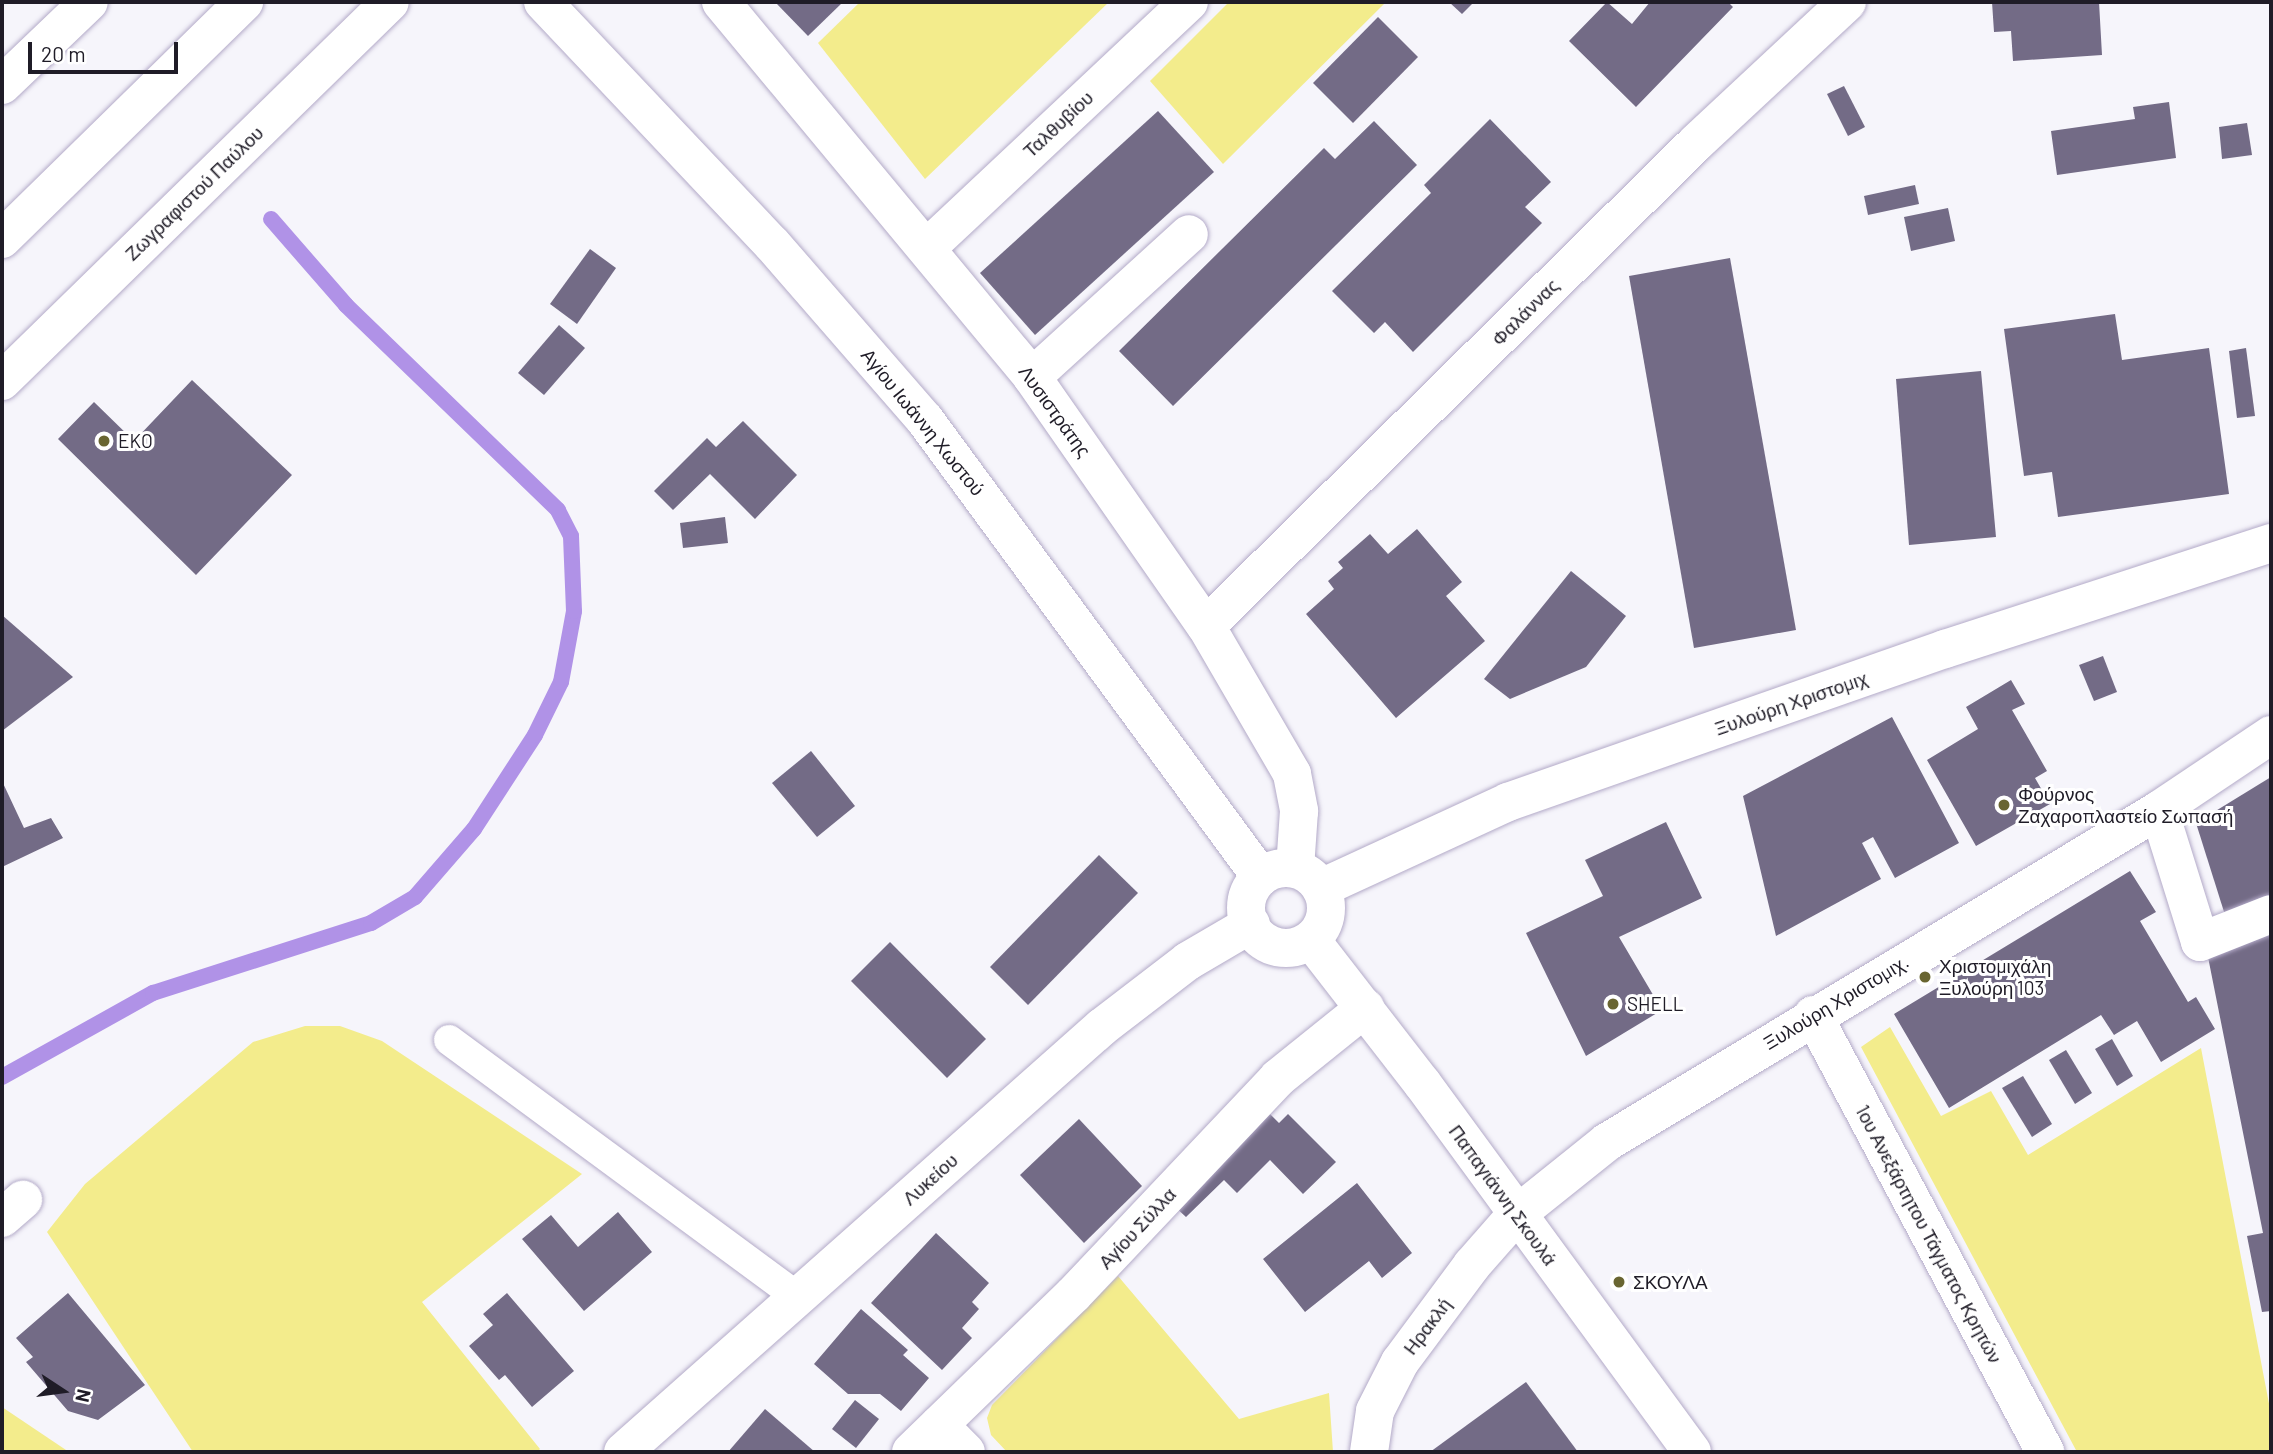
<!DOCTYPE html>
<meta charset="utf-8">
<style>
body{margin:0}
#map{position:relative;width:2273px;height:1454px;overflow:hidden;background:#f6f5fb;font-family:Barlow,sans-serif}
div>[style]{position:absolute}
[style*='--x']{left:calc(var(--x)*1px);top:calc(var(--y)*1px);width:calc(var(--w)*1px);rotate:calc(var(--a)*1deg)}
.green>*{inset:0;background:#f3ec8c}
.stream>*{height:16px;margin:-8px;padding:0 8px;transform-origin:8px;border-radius:8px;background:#b092e7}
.building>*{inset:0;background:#736b86}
.roads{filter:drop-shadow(0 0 2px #b3aac8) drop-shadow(0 0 2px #b3aac8)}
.service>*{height:30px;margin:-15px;padding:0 15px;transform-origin:15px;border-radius:15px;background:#fff}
.minor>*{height:38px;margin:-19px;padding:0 19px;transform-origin:19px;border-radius:19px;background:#fff}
.tertiary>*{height:38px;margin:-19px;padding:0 19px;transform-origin:19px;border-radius:19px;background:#fff}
.tertiary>.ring{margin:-19px;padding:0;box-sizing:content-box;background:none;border:38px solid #fff;border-radius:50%}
.motorway>*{height:38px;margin:-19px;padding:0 19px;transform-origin:19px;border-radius:19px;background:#fff}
.dots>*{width:19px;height:19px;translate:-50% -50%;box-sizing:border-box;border:4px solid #fff;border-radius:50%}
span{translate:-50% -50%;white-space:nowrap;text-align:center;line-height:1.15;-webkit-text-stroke:6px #fff;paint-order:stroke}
.street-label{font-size:19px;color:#1f1c27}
.poi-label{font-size:19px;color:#1f1c27}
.left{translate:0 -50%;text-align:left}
.frame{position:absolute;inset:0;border:4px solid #1f1c27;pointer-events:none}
.north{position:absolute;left:28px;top:1356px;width:70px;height:70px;-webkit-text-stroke:5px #fff;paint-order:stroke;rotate:103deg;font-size:19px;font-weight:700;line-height:28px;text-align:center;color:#1f1c27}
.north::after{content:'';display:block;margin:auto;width:24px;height:32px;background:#1f1c27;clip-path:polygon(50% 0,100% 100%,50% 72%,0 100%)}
.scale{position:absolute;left:28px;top:42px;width:150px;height:32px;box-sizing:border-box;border:4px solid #1f1c27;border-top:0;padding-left:9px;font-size:21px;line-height:24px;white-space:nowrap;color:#1f1c27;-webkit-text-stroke:5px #fff;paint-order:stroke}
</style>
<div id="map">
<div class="green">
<i style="clip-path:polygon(860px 2px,1109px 2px,925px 179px,818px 43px)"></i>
<i style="clip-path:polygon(1229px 2px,1386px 2px,1223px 164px,1150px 81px)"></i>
<i style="clip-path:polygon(305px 1026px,340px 1026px,382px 1041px,582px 1174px,422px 1302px,540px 1449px,537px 1452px,193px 1452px,47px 1232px,85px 1184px,253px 1042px)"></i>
<i style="clip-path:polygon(1890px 1027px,1941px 1116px,1991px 1091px,2028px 1155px,2201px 1048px,2271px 1414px,2271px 1452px,2077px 1452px,1861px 1047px)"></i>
<i style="clip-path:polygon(1118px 1276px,1239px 1419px,1329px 1393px,1333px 1452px,1007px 1452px,991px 1435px,987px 1418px,992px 1405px)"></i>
<i style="clip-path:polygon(2px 1407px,69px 1452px,2px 1452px)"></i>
</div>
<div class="stream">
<i style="--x:2;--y:1077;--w:173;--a:-29.1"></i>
<i style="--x:153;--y:993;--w:229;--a:-17.8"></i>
<i style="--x:371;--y:923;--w:51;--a:-30.6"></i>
<i style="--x:415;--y:897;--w:90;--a:-49.1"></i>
<i style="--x:474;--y:829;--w:112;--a:-57"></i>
<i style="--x:535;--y:735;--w:59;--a:-63.9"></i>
<i style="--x:561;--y:682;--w:72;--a:-79.6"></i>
<i style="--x:574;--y:611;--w:75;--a:-92.3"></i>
<i style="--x:571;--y:536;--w:29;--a:-117"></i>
<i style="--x:558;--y:510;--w:295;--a:-136"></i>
<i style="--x:346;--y:305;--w:114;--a:-131.1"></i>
</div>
<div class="building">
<i style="clip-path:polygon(775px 2px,843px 2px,808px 36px)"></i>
<i style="clip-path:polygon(1449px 2px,1474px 2px,1462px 14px)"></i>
<i style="clip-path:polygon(1607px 2px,1632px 24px,1650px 2px,1728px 2px,1733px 7px,1636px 107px,1569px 41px)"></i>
<i style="clip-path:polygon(1992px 2px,2099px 2px,2102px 55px,2013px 61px,2011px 31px,1994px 32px)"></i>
<i style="clip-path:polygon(1378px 17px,1418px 57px,1353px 123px,1313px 83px)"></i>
<i style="clip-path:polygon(1844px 86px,1865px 127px,1848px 136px,1827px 94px)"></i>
<i style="clip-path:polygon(2169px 102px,2176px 158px,2057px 175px,2051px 131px,2135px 119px,2133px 107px)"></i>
<i style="clip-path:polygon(1158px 111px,1214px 172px,1035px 335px,980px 273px)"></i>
<i style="clip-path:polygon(1490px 119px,1551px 182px,1525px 207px,1542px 223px,1413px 352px,1385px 322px,1374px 333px,1332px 291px,1431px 193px,1424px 185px)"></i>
<i style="clip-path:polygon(1374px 121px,1417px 165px,1173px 406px,1119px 351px,1324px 148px,1335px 159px)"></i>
<i style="clip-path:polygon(2247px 123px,2252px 155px,2222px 159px,2219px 127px)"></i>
<i style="clip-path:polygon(1915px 185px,1919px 204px,1868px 215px,1864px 196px)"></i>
<i style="clip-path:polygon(1948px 208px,1955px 241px,1911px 251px,1904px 217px)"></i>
<i style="clip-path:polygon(590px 249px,616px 268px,577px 324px,550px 304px)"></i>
<i style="clip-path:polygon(1730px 258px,1796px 630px,1694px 648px,1629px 276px)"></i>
<i style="clip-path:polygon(2115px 314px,2122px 360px,2209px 348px,2229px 494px,2058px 517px,2052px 472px,2024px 476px,2004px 329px)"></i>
<i style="clip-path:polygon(559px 325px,585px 348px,544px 395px,518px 373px)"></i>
<i style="clip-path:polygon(2246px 348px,2255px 416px,2237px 418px,2229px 351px)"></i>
<i style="clip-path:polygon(1981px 371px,1996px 537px,1909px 545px,1896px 379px)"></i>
<i style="clip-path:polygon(192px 380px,292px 475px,196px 575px,58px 439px,94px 402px,134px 441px)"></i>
<i style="clip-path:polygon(743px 421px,797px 475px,755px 519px,710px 474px,673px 510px,654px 491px,707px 438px,716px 447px)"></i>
<i style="clip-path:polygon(725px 517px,728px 543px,683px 548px,680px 523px)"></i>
<i style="clip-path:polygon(1417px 529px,1462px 582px,1446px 596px,1485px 641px,1396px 718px,1306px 614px,1334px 589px,1328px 581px,1343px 568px,1338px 562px,1370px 534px,1388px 554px)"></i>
<i style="clip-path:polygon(1571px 571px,1626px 616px,1586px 667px,1510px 699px,1484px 679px)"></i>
<i style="clip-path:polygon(2px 615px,73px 677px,2px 731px)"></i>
<i style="clip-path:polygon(2103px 656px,2117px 692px,2094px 701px,2079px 665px)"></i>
<i style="clip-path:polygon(2011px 680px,2025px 704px,2012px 710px,2047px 771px,2035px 778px,2050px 804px,1976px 846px,1927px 760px,1978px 729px,1966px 707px)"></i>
<i style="clip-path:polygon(1892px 717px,1959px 843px,1895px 878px,1873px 837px,1862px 843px,1881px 879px,1776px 936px,1743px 796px)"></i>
<i style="clip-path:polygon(811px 751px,855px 806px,817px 837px,772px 783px)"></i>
<i style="clip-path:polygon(2271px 777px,2271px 901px,2225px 915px,2196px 823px)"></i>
<i style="clip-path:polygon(2px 781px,24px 828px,51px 818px,63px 838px,2px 867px)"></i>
<i style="clip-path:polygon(1666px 822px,1702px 898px,1619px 937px,1662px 1010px,1586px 1056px,1526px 933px,1603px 896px,1585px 860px)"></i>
<i style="clip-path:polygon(1099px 855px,1138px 893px,1028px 1005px,990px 967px)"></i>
<i style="clip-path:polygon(2130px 871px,2156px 912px,2140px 921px,2188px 1002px,2196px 997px,2215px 1029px,2161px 1062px,2137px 1021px,2114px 1035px,2101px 1015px,1949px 1108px,1894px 1014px)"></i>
<i style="clip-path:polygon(2271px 934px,2271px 1311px,2262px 1312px,2247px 1236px,2263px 1233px,2206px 947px)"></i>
<i style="clip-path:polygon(890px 942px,986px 1039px,947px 1078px,851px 981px)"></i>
<i style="clip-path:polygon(2112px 1039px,2133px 1076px,2117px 1086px,2095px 1049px)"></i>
<i style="clip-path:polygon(2066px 1050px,2092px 1093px,2075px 1104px,2049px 1060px)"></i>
<i style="clip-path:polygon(2023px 1076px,2052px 1124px,2032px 1137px,2002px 1088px)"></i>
<i style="clip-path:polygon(1267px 1111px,1279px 1123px,1288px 1114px,1336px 1162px,1303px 1194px,1270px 1160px,1237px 1193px,1224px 1180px,1186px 1217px,1173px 1205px)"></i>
<i style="clip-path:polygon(1079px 1119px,1142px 1186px,1084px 1243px,1020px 1175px)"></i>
<i style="clip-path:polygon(1357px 1183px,1412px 1253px,1382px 1278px,1369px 1261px,1305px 1312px,1263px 1259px)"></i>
<i style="clip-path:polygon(618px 1212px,652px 1252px,584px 1311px,522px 1239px,551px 1215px,578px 1247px)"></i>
<i style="clip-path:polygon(936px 1233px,989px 1283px,972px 1302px,979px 1309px,962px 1328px,972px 1338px,942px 1370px,871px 1303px)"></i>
<i style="clip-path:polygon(68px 1293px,145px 1385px,98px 1420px,68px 1411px,26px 1362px,33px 1357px,16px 1338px)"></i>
<i style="clip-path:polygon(507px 1293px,574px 1371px,532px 1407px,505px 1375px,499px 1380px,469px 1346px,493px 1325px,483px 1314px)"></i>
<i style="clip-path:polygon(861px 1309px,908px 1350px,903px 1355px,929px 1378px,901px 1411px,880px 1394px,848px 1394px,814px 1364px)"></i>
<i style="clip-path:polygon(1526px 1382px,1578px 1452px,1430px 1452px)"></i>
<i style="clip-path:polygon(855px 1400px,879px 1419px,856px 1448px,832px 1429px)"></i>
<i style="clip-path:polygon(765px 1409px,815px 1452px,728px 1452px)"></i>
</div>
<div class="roads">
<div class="service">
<i style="--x:449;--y:1040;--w:433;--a:36.4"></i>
</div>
<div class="minor">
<i style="--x:721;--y:2;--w:487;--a:50.3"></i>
<i style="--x:1032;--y:377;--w:304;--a:55.1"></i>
<i style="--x:1206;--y:626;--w:171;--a:59.8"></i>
<i style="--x:1292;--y:774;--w:38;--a:79"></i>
<i style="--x:1299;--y:811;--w:57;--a:94"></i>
<i style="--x:928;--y:247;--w:358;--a:-43.2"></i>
<i style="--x:1032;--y:377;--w:212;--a:-42.3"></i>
<i style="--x:2;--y:381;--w:542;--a:-44.33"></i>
<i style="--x:1206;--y:626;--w:689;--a:-44.59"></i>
<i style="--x:1697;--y:142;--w:205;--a:-43"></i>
<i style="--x:2159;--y:810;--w:138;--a:72.7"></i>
<i style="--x:2200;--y:942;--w:76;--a:-21.5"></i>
<i style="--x:1321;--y:888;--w:206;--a:-24.7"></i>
<i style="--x:1508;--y:802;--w:463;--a:-19.3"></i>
<i style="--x:1945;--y:649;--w:343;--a:-18"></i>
<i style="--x:1813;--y:1015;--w:495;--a:62"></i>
<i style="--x:2;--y:1218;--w:28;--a:-41"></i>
<i style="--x:939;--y:1425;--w:38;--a:45"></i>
<i style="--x:623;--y:1452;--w:640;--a:-41.58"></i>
<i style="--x:1102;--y:1027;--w:108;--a:-37.5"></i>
<i style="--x:1188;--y:961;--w:73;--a:-30.4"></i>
<i style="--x:911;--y:1452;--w:226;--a:-44.1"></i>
<i style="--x:1073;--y:1295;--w:299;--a:-46.6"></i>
<i style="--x:1278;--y:1078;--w:112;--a:-38.8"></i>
<i style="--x:1369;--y:1452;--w:41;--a:-81.7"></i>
<i style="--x:1375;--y:1411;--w:55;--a:-63"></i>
<i style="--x:1400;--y:1362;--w:121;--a:-53.4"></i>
<i style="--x:1472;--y:1265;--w:67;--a:-48.7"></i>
</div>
<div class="tertiary">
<i style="--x:543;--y:2;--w:333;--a:46.6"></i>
<i style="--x:772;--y:244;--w:233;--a:49"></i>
<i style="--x:925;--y:420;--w:567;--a:53.68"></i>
<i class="ring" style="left:1246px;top:868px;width:42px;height:42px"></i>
<i style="--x:1311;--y:940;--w:181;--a:52.2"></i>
<i style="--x:1422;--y:1083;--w:457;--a:53.8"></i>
<i style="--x:1516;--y:1215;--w:117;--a:-38.7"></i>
<i style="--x:1607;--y:1142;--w:644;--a:-31.02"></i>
<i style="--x:2159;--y:810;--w:135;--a:-33.8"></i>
</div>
<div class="motorway">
<i style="--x:2;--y:85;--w:120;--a:-43.7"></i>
<i style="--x:2;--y:239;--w:339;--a:-44.4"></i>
</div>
</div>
<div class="dots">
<i style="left:104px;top:441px;background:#696531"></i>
<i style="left:2004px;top:805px;background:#696531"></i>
<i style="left:1925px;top:977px;background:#696531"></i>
<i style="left:1613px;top:1004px;background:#696531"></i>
<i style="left:1619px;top:1282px;background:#696531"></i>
</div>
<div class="street-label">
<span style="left:1058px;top:124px;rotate:-43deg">Ταλθυβίου</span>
<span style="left:194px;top:193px;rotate:-44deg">Ζωγραφιστού Παύλου</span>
<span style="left:1525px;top:312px;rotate:-45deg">Φαλάννας</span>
<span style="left:1055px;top:411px;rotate:54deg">Λυσιστράτης</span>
<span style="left:923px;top:422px;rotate:51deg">Αγίου Ιωάννη Χωστού</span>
<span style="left:1791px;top:703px;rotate:-19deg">Ξυλούρη Χριστομιχ</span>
<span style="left:1836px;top:1002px;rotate:-31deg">Ξυλούρη Χριστομιχ.</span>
<span style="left:930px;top:1179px;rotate:-42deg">Λυκείου</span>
<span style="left:1503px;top:1195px;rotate:54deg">Παπαγιάννη Σκουλά</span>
<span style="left:1137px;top:1228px;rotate:-47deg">Αγίου Σύλλα</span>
<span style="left:1929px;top:1234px;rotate:62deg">1ου Ανεξάρτητου Τάγματος Κρητών</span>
<span style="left:1427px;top:1326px;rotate:-53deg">Ηρακλή</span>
</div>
<div class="poi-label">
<span class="left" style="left:118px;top:441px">EKO</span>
<span class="left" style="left:2018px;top:805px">Φούρνος<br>Ζαχαροπλαστείο Σωπασή</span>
<span class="left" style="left:1939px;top:977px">Χριστομιχάλη<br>Ξυλούρη 103</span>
<span class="left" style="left:1627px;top:1004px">SHELL</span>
<span class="left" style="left:1633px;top:1282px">ΣΚΟΥΛΑ</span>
</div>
<div class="frame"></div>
<div class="north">N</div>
<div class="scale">20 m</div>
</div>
